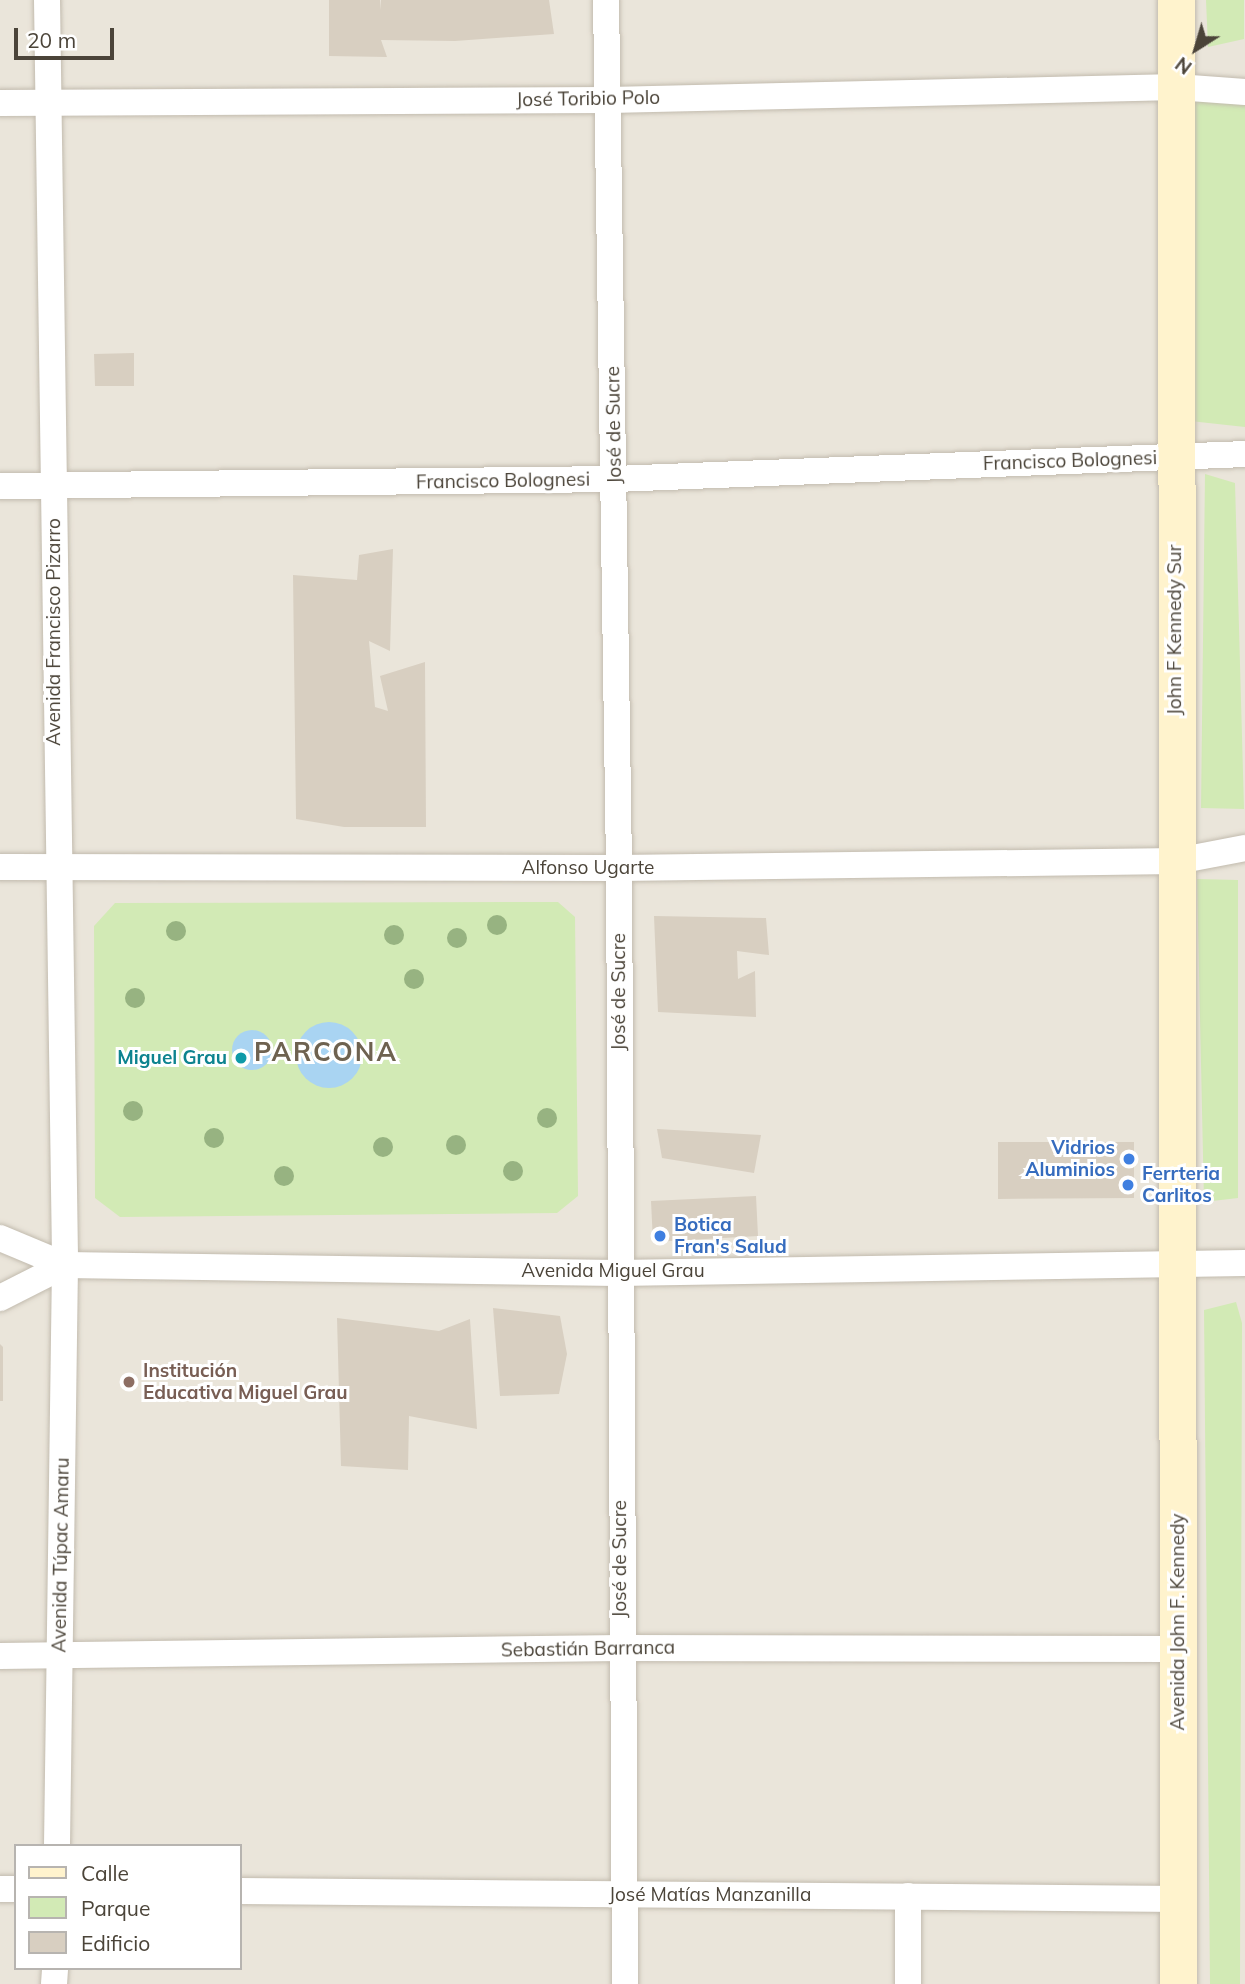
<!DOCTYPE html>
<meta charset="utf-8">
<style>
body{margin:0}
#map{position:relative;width:1245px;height:1984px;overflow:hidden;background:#f6f3ec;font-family:Mulish,sans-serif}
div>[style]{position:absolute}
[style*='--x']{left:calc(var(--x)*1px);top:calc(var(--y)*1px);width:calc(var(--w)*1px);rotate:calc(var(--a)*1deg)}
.residential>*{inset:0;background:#eae5da}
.green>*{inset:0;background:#d2eab5}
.water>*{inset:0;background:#a9d4f2}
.round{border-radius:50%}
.building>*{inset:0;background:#d8cfc1}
.roads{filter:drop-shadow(0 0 2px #c2bbae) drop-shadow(0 0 2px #c2bbae)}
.street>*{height:26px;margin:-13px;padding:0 13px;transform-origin:13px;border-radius:13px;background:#fff}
.secondary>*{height:37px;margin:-18.5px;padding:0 18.5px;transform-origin:18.5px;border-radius:18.5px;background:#fff3cd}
.trees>*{width:20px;height:20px;margin:-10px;border-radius:50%;background:#97b381}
.dots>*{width:19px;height:19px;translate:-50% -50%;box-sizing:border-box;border:4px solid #fff;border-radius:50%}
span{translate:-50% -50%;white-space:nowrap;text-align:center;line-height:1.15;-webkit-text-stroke:6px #fff;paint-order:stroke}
.street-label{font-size:19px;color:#4b4439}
.culture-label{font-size:19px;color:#0d838f;font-weight:700}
.right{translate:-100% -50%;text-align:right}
.shop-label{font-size:19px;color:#366cbe;font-weight:700}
.left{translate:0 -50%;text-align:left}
.education-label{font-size:19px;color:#785e54;font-weight:700}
.district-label{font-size:26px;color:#6e6250;font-weight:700;letter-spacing:2px}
.legend{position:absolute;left:14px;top:1844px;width:228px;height:126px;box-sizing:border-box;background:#fff;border:2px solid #b7b4b0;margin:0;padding:9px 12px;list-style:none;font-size:21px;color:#4b4439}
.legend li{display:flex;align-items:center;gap:14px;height:35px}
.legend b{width:35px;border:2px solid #b7b4b0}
.north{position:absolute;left:1161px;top:14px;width:70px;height:70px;-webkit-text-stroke:5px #fff;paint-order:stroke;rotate:217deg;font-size:19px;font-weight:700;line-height:28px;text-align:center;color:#4b4439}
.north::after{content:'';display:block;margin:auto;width:24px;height:32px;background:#4b4439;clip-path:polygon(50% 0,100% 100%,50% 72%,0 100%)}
.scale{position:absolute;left:14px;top:28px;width:100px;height:32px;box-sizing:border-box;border:4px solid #4b4439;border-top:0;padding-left:9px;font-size:21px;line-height:24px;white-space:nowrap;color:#4b4439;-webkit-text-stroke:5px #fff;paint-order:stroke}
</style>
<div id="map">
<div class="residential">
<i style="clip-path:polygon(evenodd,0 0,1245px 0,1245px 1984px,0 1984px,0 0,16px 1846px,240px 1846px,240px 1968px,16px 1968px,16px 1846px)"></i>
</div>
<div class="green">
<i style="clip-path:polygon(1206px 0,1244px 0,1244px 39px,1208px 47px)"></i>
<i style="clip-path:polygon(1195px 94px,1245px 97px,1245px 427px,1190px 421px)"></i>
<i style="clip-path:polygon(1205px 474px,1235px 483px,1244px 809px,1201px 808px)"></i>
<i style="clip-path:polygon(1197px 879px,1238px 880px,1238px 1198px,1204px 1202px)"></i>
<i style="clip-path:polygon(558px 902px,575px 917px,578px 1196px,557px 1213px,120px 1217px,95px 1198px,94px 926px,115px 903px)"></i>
<i style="clip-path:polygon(1236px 1302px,1242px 1323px,1240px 1984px,1210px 1984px,1204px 1310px)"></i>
</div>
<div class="water">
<i class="round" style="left:296px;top:1022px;width:66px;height:66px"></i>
<i class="round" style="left:232px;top:1030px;width:40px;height:40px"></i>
</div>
<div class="building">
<i style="clip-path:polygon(329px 0,380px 0,381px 10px,381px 0,549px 0,554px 34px,455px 41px,381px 40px,387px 57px,329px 56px)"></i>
<i style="clip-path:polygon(134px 353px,134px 386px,95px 386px,94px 354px)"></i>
<i style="clip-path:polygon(393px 549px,390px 651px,369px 641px,375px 707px,388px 711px,380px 676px,425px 662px,426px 827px,344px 827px,296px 819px,293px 575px,357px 580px,359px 555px)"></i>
<i style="clip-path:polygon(654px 916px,766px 918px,769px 955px,737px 951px,738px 979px,755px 971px,756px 1017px,658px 1012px)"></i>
<i style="clip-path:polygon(657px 1129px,761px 1135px,754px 1173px,662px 1158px)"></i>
<i style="clip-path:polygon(998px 1142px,1134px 1142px,1134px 1198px,998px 1199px)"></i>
<i style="clip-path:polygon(756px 1196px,758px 1236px,653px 1242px,651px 1201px)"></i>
<i style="clip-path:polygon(493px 1308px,560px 1316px,567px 1354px,559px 1394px,500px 1396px)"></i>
<i style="clip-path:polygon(337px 1318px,439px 1331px,470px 1319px,477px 1429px,409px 1416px,408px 1470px,341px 1466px)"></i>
<i style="clip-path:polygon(0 1344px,3px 1347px,3px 1401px,0 1401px)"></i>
</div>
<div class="roads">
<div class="street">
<i style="--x:47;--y:0;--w:1265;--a:89.18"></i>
<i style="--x:65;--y:1265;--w:581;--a:90.79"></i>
<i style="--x:606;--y:0;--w:868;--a:89.14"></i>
<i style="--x:619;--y:868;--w:1116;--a:89.69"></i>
<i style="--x:0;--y:103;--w:609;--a:-0.28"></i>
<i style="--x:609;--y:100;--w:568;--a:-1.31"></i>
<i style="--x:1177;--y:87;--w:68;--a:4.2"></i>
<i style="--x:0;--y:486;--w:615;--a:-0.65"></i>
<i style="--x:615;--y:479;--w:630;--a:-2.27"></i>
<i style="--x:0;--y:867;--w:619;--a:0.09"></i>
<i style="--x:619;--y:868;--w:558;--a:-0.72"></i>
<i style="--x:1177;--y:861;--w:69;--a:-10.8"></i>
<i style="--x:0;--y:1238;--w:70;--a:22.6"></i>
<i style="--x:65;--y:1265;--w:553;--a:0.83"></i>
<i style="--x:618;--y:1273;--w:627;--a:-0.91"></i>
<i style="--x:0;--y:1298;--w:73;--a:-26.9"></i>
<i style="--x:0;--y:1656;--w:621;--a:-0.74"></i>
<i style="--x:621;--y:1648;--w:555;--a:0.1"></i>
<i style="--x:0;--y:1889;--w:16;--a:0"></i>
<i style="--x:240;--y:1891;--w:940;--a:0.49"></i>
<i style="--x:54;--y:1984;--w:16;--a:-86"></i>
<i style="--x:908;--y:1984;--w:88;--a:-90"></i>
</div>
<div class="secondary">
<i style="--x:1176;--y:0;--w:1984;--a:89.94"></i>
</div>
</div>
<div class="trees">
<i style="left:497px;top:925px"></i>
<i style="left:176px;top:931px"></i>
<i style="left:394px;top:935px"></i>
<i style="left:457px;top:938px"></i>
<i style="left:414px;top:979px"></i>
<i style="left:135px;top:998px"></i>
<i style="left:133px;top:1111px"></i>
<i style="left:547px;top:1118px"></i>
<i style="left:214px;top:1138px"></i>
<i style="left:456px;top:1145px"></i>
<i style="left:383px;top:1147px"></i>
<i style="left:513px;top:1171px"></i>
<i style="left:284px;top:1176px"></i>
</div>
<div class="dots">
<i style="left:241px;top:1058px;background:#0f9aa8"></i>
<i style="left:1129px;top:1159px;background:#3f7fe0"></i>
<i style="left:1128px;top:1185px;background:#3f7fe0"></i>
<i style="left:660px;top:1236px;background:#3f7fe0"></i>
<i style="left:129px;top:1382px;background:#8d6e63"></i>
</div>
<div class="street-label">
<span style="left:588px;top:99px;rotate:-1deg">José Toribio Polo</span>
<span style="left:614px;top:425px;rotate:-91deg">José de Sucre</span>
<span style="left:1070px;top:461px;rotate:-2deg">Francisco Bolognesi</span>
<span style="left:503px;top:481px;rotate:-1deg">Francisco Bolognesi</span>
<span style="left:1175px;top:630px;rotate:-90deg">John F Kennedy Sur</span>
<span style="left:54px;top:632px;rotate:-90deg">Avenida Francisco Pizarro</span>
<span style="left:588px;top:868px">Alfonso Ugarte</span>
<span style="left:619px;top:992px;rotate:-90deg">José de Sucre</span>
<span style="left:613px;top:1271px">Avenida Miguel Grau</span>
<span style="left:61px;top:1555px;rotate:-89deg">Avenida Túpac Amaru</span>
<span style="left:620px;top:1559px;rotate:-90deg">José de Sucre</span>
<span style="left:1178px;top:1622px;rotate:-90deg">Avenida John F. Kennedy</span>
<span style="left:588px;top:1649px;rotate:-1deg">Sebastián Barranca</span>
<span style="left:710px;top:1895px">José Matías Manzanilla</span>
</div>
<div class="culture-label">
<span class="right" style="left:227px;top:1058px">Miguel Grau</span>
</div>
<div class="shop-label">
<span class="right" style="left:1115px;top:1159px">Vidrios<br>Aluminios</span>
<span class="left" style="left:1142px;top:1185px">Ferrteria<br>Carlitos</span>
<span class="left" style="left:674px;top:1236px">Botica<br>Fran's Salud</span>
</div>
<div class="education-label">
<span class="left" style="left:143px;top:1382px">Institución<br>Educativa Miguel Grau</span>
</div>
<div class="district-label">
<span style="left:326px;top:1052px">PARCONA</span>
</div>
<ul class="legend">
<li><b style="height:9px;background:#fff3cd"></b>Calle</li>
<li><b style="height:19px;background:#d2eab5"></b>Parque</li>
<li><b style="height:19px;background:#d8cfc1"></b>Edificio</li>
</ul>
<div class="north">N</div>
<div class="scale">20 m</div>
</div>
